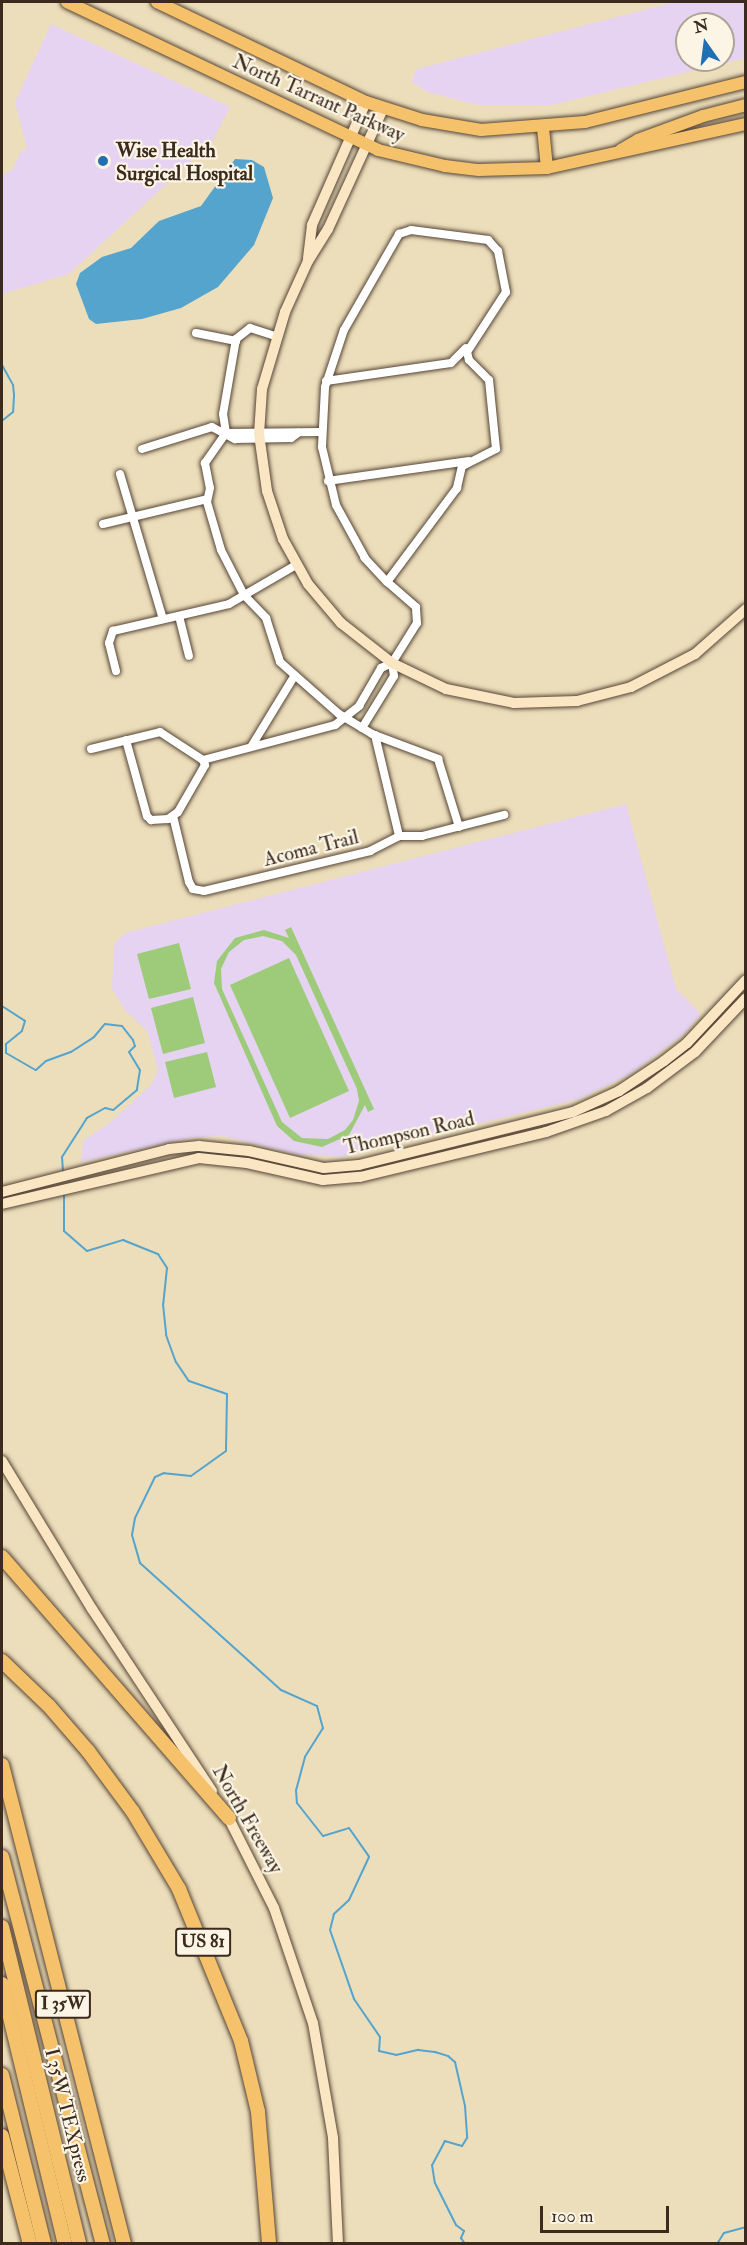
<!DOCTYPE html>
<style>
body{margin:0}
#map{position:relative;width:747px;height:2245px;overflow:hidden;background:#ecdebb;font-family:"IM FELL Double Pica",serif}
div>[style]{position:absolute}
[style*='--x']{left:calc(var(--x)*1px);top:calc(var(--y)*1px);width:calc(var(--w)*1px);rotate:calc(var(--a)*1deg)}
.built>*{inset:0;background:#e5d3f1}
.green>*{inset:0;background:#9dcb79}
.water>*{inset:0;background:#54a4ce}
.stream>*{height:2px;margin:-1px;padding:0 1px;transform-origin:1px;border-radius:1px;background:#54a4ce}
.roads{filter:drop-shadow(0 0 2px #564536) drop-shadow(0 0 2px #564536)}
.street>*{height:8px;margin:-4px;padding:0 4px;transform-origin:4px;border-radius:4px;background:#fff}
.secondary>*{height:10px;margin:-5px;padding:0 5px;transform-origin:5px;border-radius:5px;background:#fbe6c4}
.primary>*{height:12px;margin:-6px;padding:0 6px;transform-origin:6px;border-radius:6px;background:#f5c16b}
.highway>*{height:14px;margin:-7px;padding:0 7px;transform-origin:7px;border-radius:7px;background:#f5c16b}
.dots>*{width:16px;height:16px;translate:-50% -50%;box-sizing:border-box;border:3px solid #fcf5e5;border-radius:50%}
span{translate:-50% -50%;white-space:nowrap;text-align:center;line-height:1.15;-webkit-text-stroke:4.5px #fcf5e5;paint-order:stroke}
.shield-label span{padding:2px 4px;background:#fcf5e5;border:2px solid;border-radius:4px;-webkit-text-stroke-width:0}
.shield-label{font-size:18px;color:#3b2a1e;font-weight:700}
.street-label{font-size:20px;color:#3b2a1e}
.poi-label{font-size:20px;color:#3b2a1e;font-weight:700}
.left{translate:0 -50%;text-align:left}
.frame{position:absolute;inset:0;border:3px solid #3b2a1e;pointer-events:none}
.north{position:absolute;left:675px;top:12px;width:60px;height:60px;box-sizing:border-box;background:#fcf5e5;border:2px solid #afa495;border-radius:50%;rotate:346deg;font-size:16px;font-weight:700;line-height:24px;text-align:center;color:#3b2a1e}
.north::after{content:'';display:block;margin:auto;width:21px;height:27px;background:#1f6fb2;clip-path:polygon(50% 0,100% 100%,50% 72%,0 100%)}
.scale{position:absolute;left:540px;top:2206px;width:129px;height:27px;box-sizing:border-box;border:3px solid #3b2a1e;border-top:0;padding-left:8px;font-size:18px;line-height:21px;white-space:nowrap;color:#3b2a1e;-webkit-text-stroke:4px #fcf5e5;paint-order:stroke}
</style>
<div id="map">
<div class="built">
<i style="clip-path:polygon(evenodd,674px 2px,745px 2px,745px 58px,552px 105px,478px 105px,427px 92px,411px 81px,417px 69px,674px 2px,687px 24px,723px 24px,723px 60px,687px 60px,687px 24px)"></i>
<i style="clip-path:polygon(51px 24px,230px 107px,212px 142px,69px 274px,2px 294px,2px 176px,13px 169px,20px 153px,27px 148px,15px 102px)"></i>
<i style="clip-path:polygon(626px 804px,676px 989px,701px 1014px,683px 1035px,629px 1075px,579px 1099px,342px 1157px,295px 1154px,223px 1136px,190px 1138px,81px 1162px,83px 1141px,112px 1121px,151px 1085px,158px 1071px,148px 1032px,124px 1009px,112px 989px,114px 944px,125px 933px)"></i>
</div>
<div class="green">
<i style="clip-path:polygon(evenodd,291px 927px,374px 1109px,368px 1112px,365px 1105px,349px 1135px,322px 1147px,294px 1141px,277px 1126px,214px 983px,217px 961px,235px 938px,264px 930px,289px 938px,285px 930px,291px 927px,263px 936px,282px 941px,296px 955px,357px 1089px,359px 1101px,353px 1120px,345px 1130px,328px 1139px,302px 1138px,282px 1122px,222px 989px,221px 969px,229px 952px,244px 940px,263px 936px)"></i>
<i style="clip-path:polygon(179px 943px,191px 989px,149px 999px,137px 954px)"></i>
<i style="clip-path:polygon(289px 958px,349px 1091px,290px 1118px,230px 985px)"></i>
<i style="clip-path:polygon(193px 997px,205px 1043px,163px 1054px,151px 1008px)"></i>
<i style="clip-path:polygon(207px 1052px,216px 1087px,174px 1098px,165px 1062px)"></i>
</div>
<div class="water">
<i style="clip-path:polygon(235px 159px,252px 160px,264px 167px,273px 198px,254px 245px,218px 287px,181px 308px,142px 319px,96px 324px,89px 319px,76px 284px,80px 273px,102px 257px,131px 248px,159px 221px,201px 206px)"></i>
</div>
<div class="stream">
<i style="--x:2;--y:365;--w:23;--a:61"></i>
<i style="--x:13;--y:385;--w:10;--a:84"></i>
<i style="--x:14;--y:395;--w:17;--a:93"></i>
<i style="--x:13;--y:412;--w:14;--a:141"></i>
<i style="--x:2;--y:1006;--w:27;--a:33"></i>
<i style="--x:25;--y:1021;--w:10;--a:107"></i>
<i style="--x:22;--y:1031;--w:21;--a:141"></i>
<i style="--x:6;--y:1044;--w:9;--a:90"></i>
<i style="--x:6;--y:1053;--w:34;--a:30"></i>
<i style="--x:36;--y:1070;--w:13;--a:-42"></i>
<i style="--x:46;--y:1061;--w:27;--a:-20"></i>
<i style="--x:71;--y:1052;--w:27;--a:-33"></i>
<i style="--x:94;--y:1037;--w:17;--a:-50"></i>
<i style="--x:105;--y:1024;--w:17;--a:7"></i>
<i style="--x:122;--y:1026;--w:18;--a:52"></i>
<i style="--x:133;--y:1040;--w:6;--a:72"></i>
<i style="--x:135;--y:1046;--w:8;--a:135"></i>
<i style="--x:129;--y:1052;--w:21;--a:59"></i>
<i style="--x:140;--y:1070;--w:20;--a:99"></i>
<i style="--x:137;--y:1090;--w:31;--a:140"></i>
<i style="--x:113;--y:1110;--w:8;--a:-166"></i>
<i style="--x:105;--y:1108;--w:21;--a:151"></i>
<i style="--x:87;--y:1118;--w:46;--a:122.7"></i>
<i style="--x:62;--y:1157;--w:16;--a:86"></i>
<i style="--x:64;--y:1194;--w:37;--a:90"></i>
<i style="--x:64;--y:1231;--w:30;--a:41"></i>
<i style="--x:87;--y:1251;--w:38;--a:-17"></i>
<i style="--x:123;--y:1240;--w:38;--a:22"></i>
<i style="--x:158;--y:1254;--w:17;--a:57"></i>
<i style="--x:167;--y:1268;--w:36;--a:96"></i>
<i style="--x:163;--y:1304;--w:31;--a:84"></i>
<i style="--x:166;--y:1335;--w:29;--a:70"></i>
<i style="--x:176;--y:1362;--w:23;--a:56"></i>
<i style="--x:189;--y:1381;--w:40;--a:18.9"></i>
<i style="--x:227;--y:1394;--w:57;--a:91"></i>
<i style="--x:226;--y:1451;--w:43;--a:144.5"></i>
<i style="--x:191;--y:1476;--w:27;--a:-174"></i>
<i style="--x:164;--y:1473;--w:10;--a:156"></i>
<i style="--x:155;--y:1477;--w:46;--a:116"></i>
<i style="--x:135;--y:1518;--w:17;--a:100"></i>
<i style="--x:132;--y:1535;--w:29;--a:74"></i>
<i style="--x:140;--y:1563;--w:190;--a:42"></i>
<i style="--x:281;--y:1690;--w:39;--a:24"></i>
<i style="--x:317;--y:1706;--w:23;--a:75"></i>
<i style="--x:323;--y:1728;--w:34;--a:122"></i>
<i style="--x:305;--y:1757;--w:34;--a:105"></i>
<i style="--x:296;--y:1790;--w:13;--a:86"></i>
<i style="--x:297;--y:1803;--w:42;--a:51.8"></i>
<i style="--x:323;--y:1836;--w:27;--a:-17"></i>
<i style="--x:349;--y:1828;--w:35;--a:55"></i>
<i style="--x:369;--y:1857;--w:47;--a:114.9"></i>
<i style="--x:349;--y:1900;--w:21;--a:137"></i>
<i style="--x:334;--y:1914;--w:16;--a:104"></i>
<i style="--x:330;--y:1930;--w:73;--a:70.8"></i>
<i style="--x:354;--y:1999;--w:46;--a:55.6"></i>
<i style="--x:380;--y:2037;--w:14;--a:94"></i>
<i style="--x:379;--y:2051;--w:17;--a:13"></i>
<i style="--x:396;--y:2055;--w:23;--a:-13"></i>
<i style="--x:418;--y:2050;--w:17;--a:7"></i>
<i style="--x:435;--y:2052;--w:14;--a:17"></i>
<i style="--x:448;--y:2056;--w:9;--a:41"></i>
<i style="--x:455;--y:2062;--w:45;--a:77.2"></i>
<i style="--x:465;--y:2106;--w:32;--a:86"></i>
<i style="--x:467;--y:2138;--w:9;--a:122"></i>
<i style="--x:462;--y:2146;--w:18;--a:-164"></i>
<i style="--x:445;--y:2141;--w:27;--a:118"></i>
<i style="--x:432;--y:2165;--w:18;--a:81"></i>
<i style="--x:435;--y:2183;--w:47;--a:63.4"></i>
<i style="--x:456;--y:2225;--w:10;--a:37"></i>
<i style="--x:464;--y:2231;--w:8;--a:113"></i>
<i style="--x:461;--y:2238;--w:7;--a:56"></i>
<i style="--x:717;--y:2244;--w:13;--a:-58"></i>
<i style="--x:724;--y:2233;--w:23;--a:-15"></i>
</div>
<div class="roads">
<div class="street">
<i style="--x:196;--y:333;--w:41;--a:11.3"></i>
<i style="--x:275;--y:336;--w:26;--a:-162"></i>
<i style="--x:250;--y:328;--w:18;--a:142"></i>
<i style="--x:236;--y:339;--w:76;--a:99.8"></i>
<i style="--x:223;--y:414;--w:19;--a:81"></i>
<i style="--x:226;--y:433;--w:37;--a:125"></i>
<i style="--x:205;--y:463;--w:25;--a:79"></i>
<i style="--x:210;--y:488;--w:14;--a:102"></i>
<i style="--x:207;--y:502;--w:50;--a:73.7"></i>
<i style="--x:221;--y:550;--w:51;--a:62.9"></i>
<i style="--x:244;--y:595;--w:32;--a:46"></i>
<i style="--x:266;--y:618;--w:46;--a:72.3"></i>
<i style="--x:280;--y:662;--w:79;--a:41.4"></i>
<i style="--x:339;--y:714;--w:39;--a:31"></i>
<i style="--x:372;--y:734;--w:71;--a:20.7"></i>
<i style="--x:438;--y:759;--w:71;--a:72.8"></i>
<i style="--x:326;--y:381;--w:126;--a:-8.2"></i>
<i style="--x:451;--y:363;--w:21;--a:-45"></i>
<i style="--x:226;--y:433;--w:95;--a:-0.6"></i>
<i style="--x:142;--y:449;--w:73;--a:-17.4"></i>
<i style="--x:212;--y:427;--w:26;--a:28"></i>
<i style="--x:235;--y:439;--w:56;--a:-1"></i>
<i style="--x:291;--y:438;--w:9;--a:-36"></i>
<i style="--x:120;--y:474;--w:151;--a:73.5"></i>
<i style="--x:328;--y:481;--w:142;--a:-8.1"></i>
<i style="--x:103;--y:524;--w:107;--a:-13.5"></i>
<i style="--x:179;--y:616;--w:41;--a:76"></i>
<i style="--x:116;--y:671;--w:29;--a:-104"></i>
<i style="--x:109;--y:643;--w:13;--a:-72"></i>
<i style="--x:113;--y:631;--w:119;--a:-13.1"></i>
<i style="--x:229;--y:604;--w:78;--a:-30.2"></i>
<i style="--x:362;--y:728;--w:61;--a:-58.4"></i>
<i style="--x:394;--y:676;--w:13;--a:-99"></i>
<i style="--x:375;--y:735;--w:104;--a:76.6"></i>
<i style="--x:126;--y:740;--w:79;--a:74.6"></i>
<i style="--x:147;--y:816;--w:6;--a:45"></i>
<i style="--x:151;--y:820;--w:17;--a:-3"></i>
<i style="--x:168;--y:819;--w:12;--a:-35"></i>
<i style="--x:178;--y:812;--w:54;--a:-60.1"></i>
<i style="--x:205;--y:765;--w:5;--a:-112"></i>
<i style="--x:251;--y:747;--w:84;--a:-58.6"></i>
<i style="--x:91;--y:749;--w:71;--a:-13.8"></i>
<i style="--x:160;--y:732;--w:51;--a:33.1"></i>
<i style="--x:203;--y:760;--w:137;--a:-14.9"></i>
<i style="--x:335;--y:725;--w:31;--a:-38"></i>
<i style="--x:359;--y:706;--w:44;--a:-59.9"></i>
<i style="--x:381;--y:668;--w:12;--a:-24"></i>
<i style="--x:392;--y:663;--w:47;--a:-58"></i>
<i style="--x:417;--y:623;--w:16;--a:-94"></i>
<i style="--x:416;--y:607;--w:38;--a:-139"></i>
<i style="--x:387;--y:582;--w:33;--a:-133"></i>
<i style="--x:365;--y:558;--w:60;--a:-118.7"></i>
<i style="--x:336;--y:505;--w:60;--a:-103.6"></i>
<i style="--x:322;--y:447;--w:60;--a:-87.1"></i>
<i style="--x:325;--y:387;--w:60;--a:-71.6"></i>
<i style="--x:344;--y:330;--w:111;--a:-60.2"></i>
<i style="--x:399;--y:234;--w:13;--a:-18"></i>
<i style="--x:411;--y:230;--w:78;--a:7.4"></i>
<i style="--x:488;--y:240;--w:15;--a:48"></i>
<i style="--x:498;--y:251;--w:42;--a:79"></i>
<i style="--x:506;--y:292;--w:72;--a:123"></i>
<i style="--x:467;--y:352;--w:8;--a:76"></i>
<i style="--x:469;--y:360;--w:28;--a:45"></i>
<i style="--x:489;--y:380;--w:69;--a:84.2"></i>
<i style="--x:496;--y:449;--w:38;--a:153"></i>
<i style="--x:462;--y:466;--w:23;--a:103"></i>
<i style="--x:457;--y:488;--w:117;--a:126.7"></i>
<i style="--x:173;--y:816;--w:68;--a:76.4"></i>
<i style="--x:189;--y:882;--w:8;--a:60"></i>
<i style="--x:193;--y:889;--w:11;--a:10"></i>
<i style="--x:204;--y:891;--w:171;--a:-13.5"></i>
<i style="--x:370;--y:851;--w:33;--a:-27"></i>
<i style="--x:399;--y:836;--w:23;--a:0"></i>
<i style="--x:422;--y:836;--w:85;--a:-14.4"></i>
</div>
<div class="secondary">
<i style="--x:383;--y:109;--w:132;--a:114.6"></i>
<i style="--x:328;--y:229;--w:38;--a:122"></i>
<i style="--x:308;--y:261;--w:56;--a:114.3"></i>
<i style="--x:285;--y:312;--w:80;--a:106.6"></i>
<i style="--x:262;--y:389;--w:45;--a:93.8"></i>
<i style="--x:259;--y:434;--w:58;--a:82"></i>
<i style="--x:267;--y:491;--w:51;--a:71.6"></i>
<i style="--x:283;--y:539;--w:51;--a:60.9"></i>
<i style="--x:308;--y:584;--w:51;--a:49.8"></i>
<i style="--x:341;--y:623;--w:65;--a:38.1"></i>
<i style="--x:392;--y:663;--w:60;--a:25.7"></i>
<i style="--x:446;--y:689;--w:69;--a:11.6"></i>
<i style="--x:514;--y:703;--w:63;--a:-1.8"></i>
<i style="--x:577;--y:701;--w:56;--a:-14.5"></i>
<i style="--x:631;--y:687;--w:72;--a:-27.3"></i>
<i style="--x:695;--y:654;--w:68;--a:-41.4"></i>
<i style="--x:308;--y:258;--w:33;--a:-83"></i>
<i style="--x:312;--y:225;--w:134;--a:-66.3"></i>
<i style="--x:2;--y:1192;--w:172;--a:-14.4"></i>
<i style="--x:169;--y:1149;--w:30;--a:-6"></i>
<i style="--x:199;--y:1146;--w:50;--a:5.7"></i>
<i style="--x:249;--y:1151;--w:77;--a:12.8"></i>
<i style="--x:324;--y:1168;--w:35;--a:-5"></i>
<i style="--x:359;--y:1165;--w:220;--a:-13.9"></i>
<i style="--x:573;--y:1112;--w:51;--a:-24.5"></i>
<i style="--x:619;--y:1091;--w:54;--a:-33.7"></i>
<i style="--x:664;--y:1061;--w:29;--a:-38"></i>
<i style="--x:687;--y:1043;--w:86;--a:-46.9"></i>
<i style="--x:2;--y:1204;--w:202;--a:-13.1"></i>
<i style="--x:199;--y:1158;--w:48;--a:5.9"></i>
<i style="--x:247;--y:1163;--w:78;--a:12.6"></i>
<i style="--x:323;--y:1180;--w:37;--a:-5"></i>
<i style="--x:360;--y:1177;--w:191;--a:-13.6"></i>
<i style="--x:546;--y:1132;--w:64;--a:-19.3"></i>
<i style="--x:606;--y:1111;--w:47;--a:-29.3"></i>
<i style="--x:647;--y:1088;--w:60;--a:-36.9"></i>
<i style="--x:695;--y:1052;--w:74;--a:-46.6"></i>
<i style="--x:2;--y:1461;--w:173;--a:58.7"></i>
<i style="--x:92;--y:1609;--w:218;--a:56.6"></i>
<i style="--x:225;--y:1811;--w:109;--a:63.2"></i>
<i style="--x:274;--y:1908;--w:121;--a:71.3"></i>
<i style="--x:313;--y:2023;--w:117;--a:80.1"></i>
<i style="--x:333;--y:2138;--w:106;--a:87.3"></i>
</div>
<div class="primary">
<i style="--x:67;--y:2;--w:344;--a:25.4"></i>
<i style="--x:378;--y:150;--w:69;--a:13.4"></i>
<i style="--x:445;--y:166;--w:34;--a:7"></i>
<i style="--x:479;--y:170;--w:68;--a:-1.7"></i>
<i style="--x:547;--y:168;--w:204;--a:-12.5"></i>
<i style="--x:157;--y:2;--w:232;--a:25.6"></i>
<i style="--x:366;--y:102;--w:59;--a:17.8"></i>
<i style="--x:422;--y:120;--w:60;--a:9.6"></i>
<i style="--x:481;--y:130;--w:104;--a:-4.4"></i>
<i style="--x:585;--y:122;--w:166;--a:-14"></i>
<i style="--x:543;--y:128;--w:40;--a:84.3"></i>
<i style="--x:621;--y:150;--w:20;--a:-30"></i>
<i style="--x:638;--y:140;--w:69;--a:-20.3"></i>
<i style="--x:703;--y:116;--w:44;--a:-14.3"></i>
</div>
<div class="highway">
<i style="--x:2;--y:1557;--w:346;--a:49"></i>
<i style="--x:2;--y:1661;--w:65;--a:43.8"></i>
<i style="--x:49;--y:1706;--w:60;--a:49.1"></i>
<i style="--x:88;--y:1751;--w:76;--a:53.6"></i>
<i style="--x:133;--y:1812;--w:90;--a:59.1"></i>
<i style="--x:179;--y:1889;--w:164;--a:67.8"></i>
<i style="--x:241;--y:2041;--w:73;--a:76.5"></i>
<i style="--x:258;--y:2112;--w:132;--a:85.2"></i>
<i style="--x:2;--y:1765;--w:494;--a:75.7"></i>
<i style="--x:2;--y:1857;--w:400;--a:75.4"></i>
<i style="--x:2;--y:1927;--w:326;--a:76.3"></i>
<i style="--x:2;--y:1984;--w:268;--a:76.4"></i>
<i style="--x:2;--y:2075;--w:174;--a:76"></i>
<i style="--x:2;--y:2136;--w:112;--a:75.5"></i>
</div>
</div>
<div class="dots">
<i style="left:103px;top:161px;background:#1f6fb2"></i>
</div>
<div class="shield-label">
<span style="left:203px;top:1942px">US 81</span>
<span style="left:63px;top:2004px">I 35W</span>
</div>
<div class="street-label">
<span style="left:319px;top:98px;rotate:24deg">North Tarrant Parkway</span>
<span style="left:311px;top:848px;rotate:-14deg">Acoma Trail</span>
<span style="left:409px;top:1133px;rotate:-13deg">Thompson Road</span>
<span style="left:248px;top:1819px;rotate:60deg">North Freeway</span>
<span style="left:68px;top:2115px;rotate:76deg">I 35W TEXpress</span>
</div>
<div class="poi-label">
<span class="left" style="left:116px;top:162px">Wise Health<br>Surgical Hospital</span>
</div>
<div class="frame"></div>
<div class="north">N</div>
<div class="scale">100 m</div>
</div>
